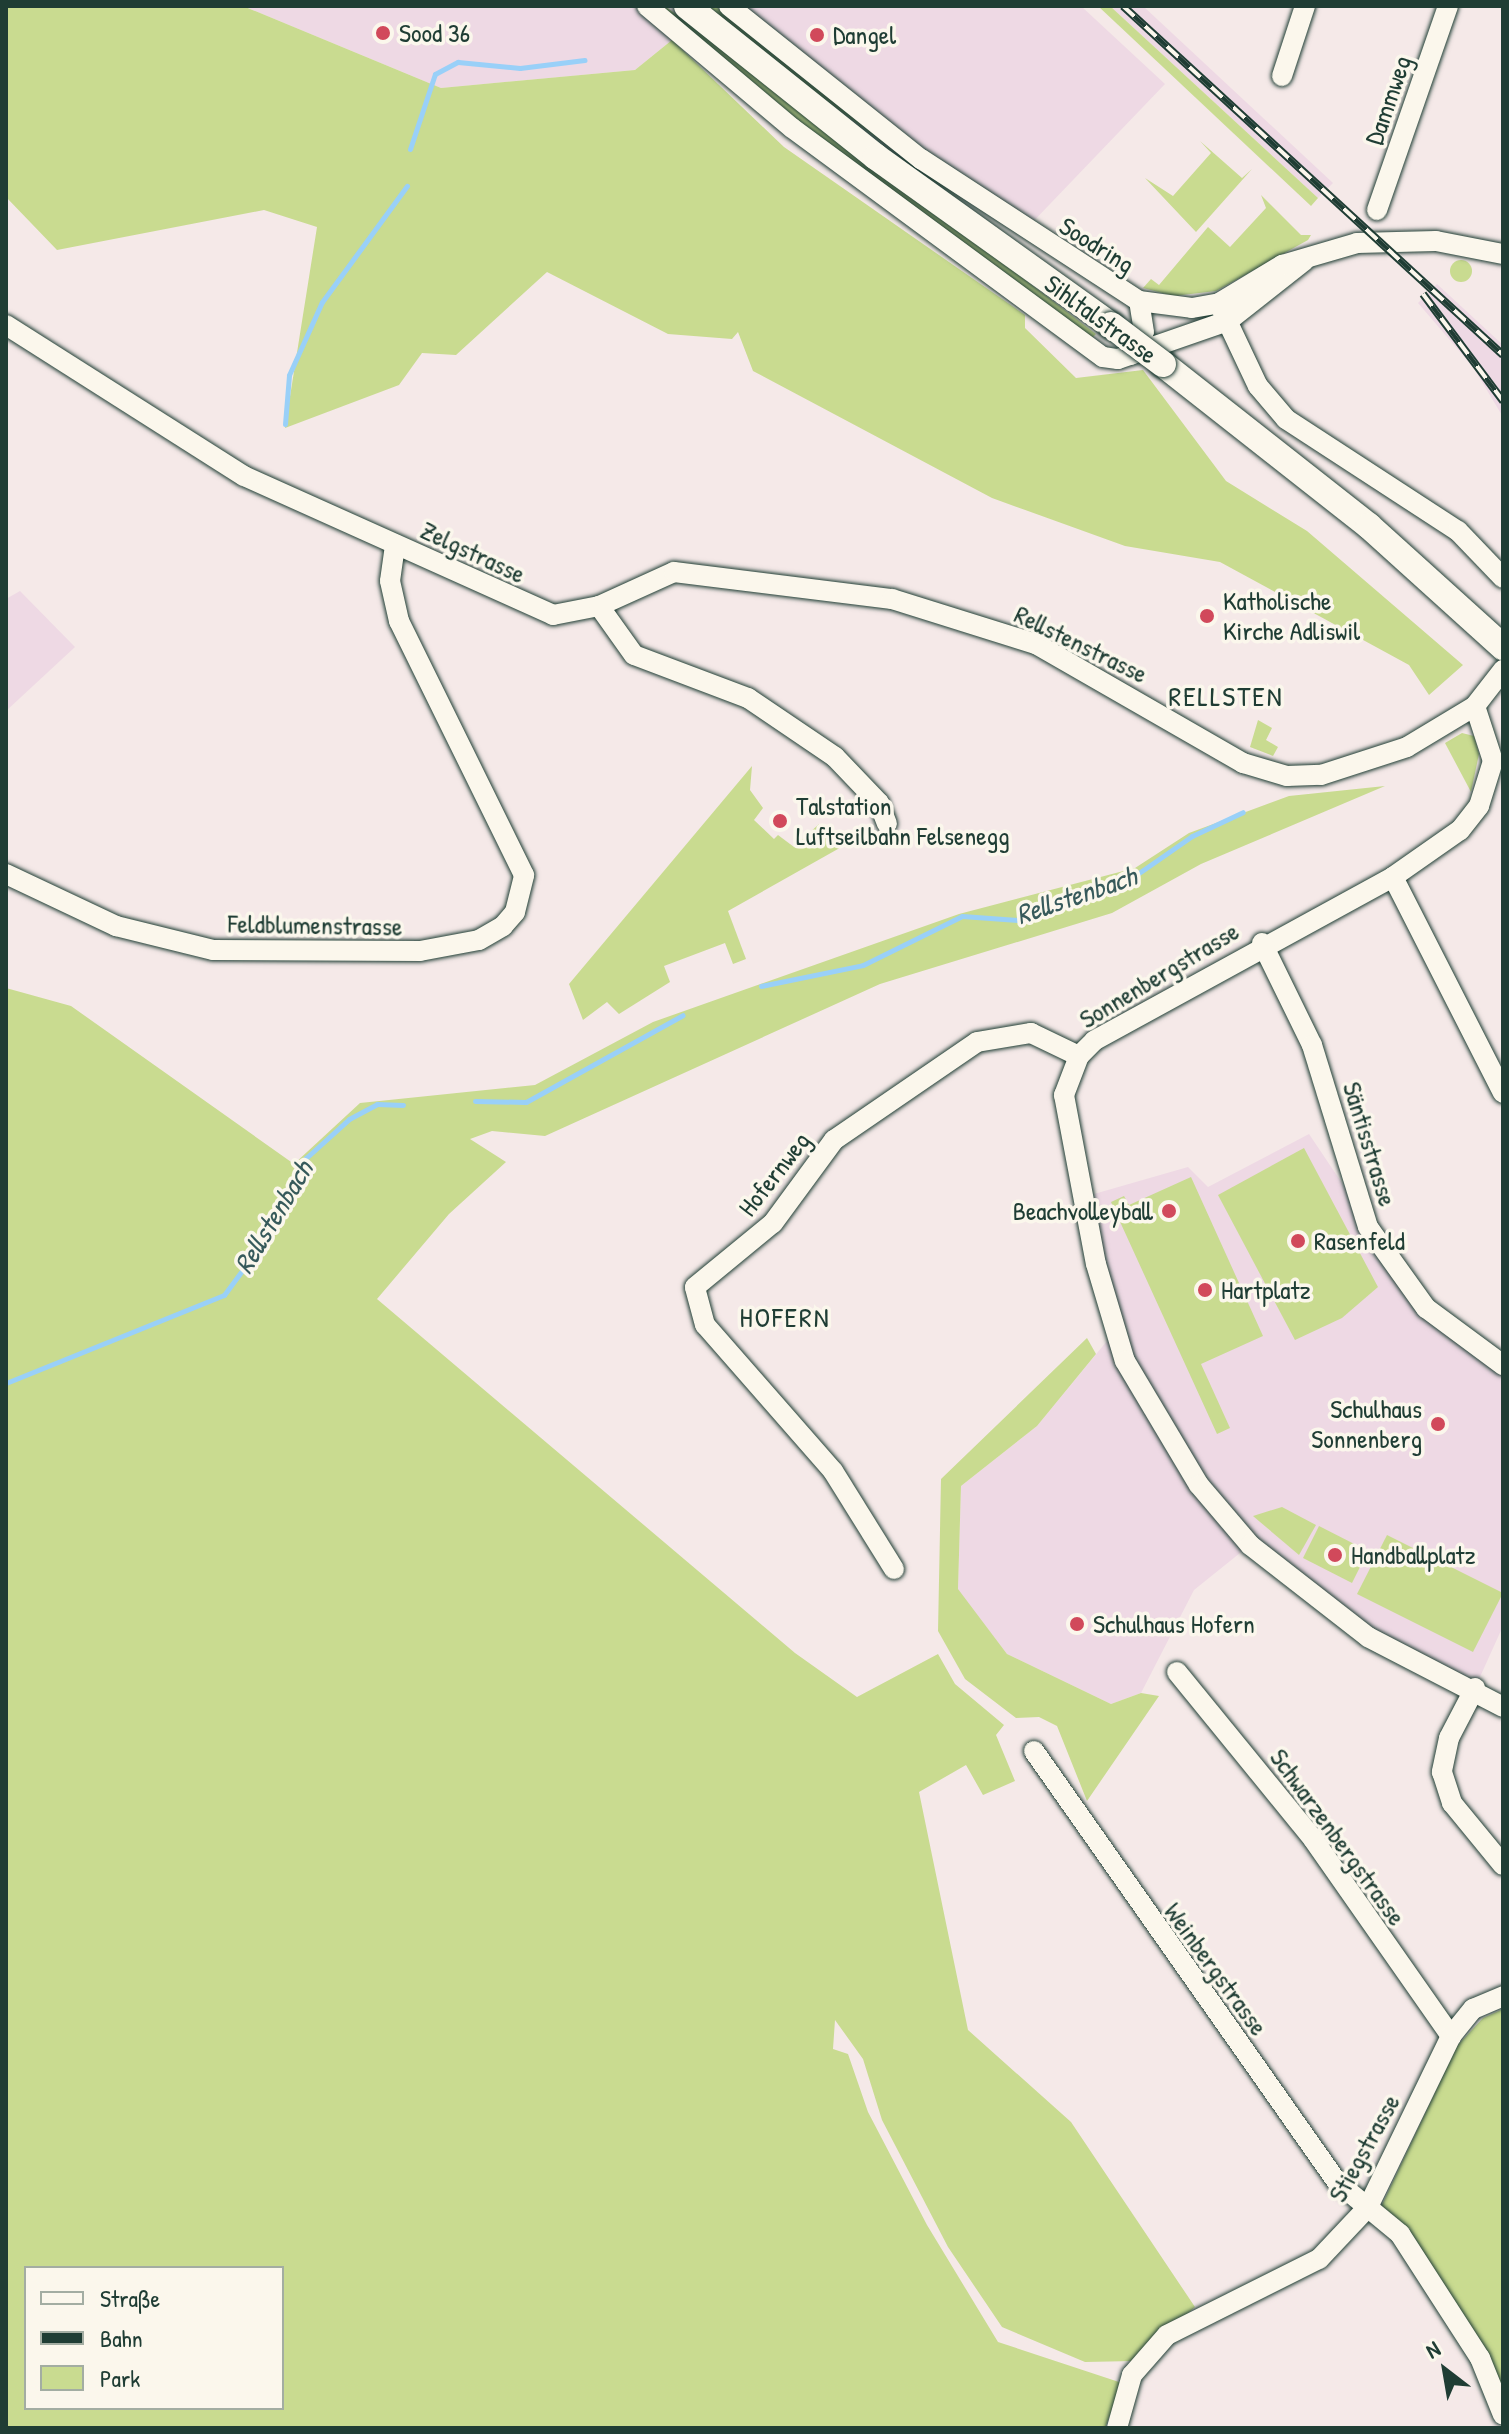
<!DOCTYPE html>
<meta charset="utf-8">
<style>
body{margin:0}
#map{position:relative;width:1509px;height:2434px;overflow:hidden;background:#f5e9e8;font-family:"Patrick Hand",sans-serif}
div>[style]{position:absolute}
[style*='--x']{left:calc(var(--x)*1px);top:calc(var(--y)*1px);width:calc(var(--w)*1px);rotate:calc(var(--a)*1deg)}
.built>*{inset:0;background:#eed9e4}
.green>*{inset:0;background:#c9db90}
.round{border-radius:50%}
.stream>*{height:5px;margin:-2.5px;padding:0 2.5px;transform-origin:2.5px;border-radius:2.5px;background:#99d0f8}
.roads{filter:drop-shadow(0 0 2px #1f3d34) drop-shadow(0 0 2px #1f3d34)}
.minor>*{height:20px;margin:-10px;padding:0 10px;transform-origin:10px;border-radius:10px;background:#fbf7ec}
.major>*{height:26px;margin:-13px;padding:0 13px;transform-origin:13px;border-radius:13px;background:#fbf7ec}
.rail>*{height:8px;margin-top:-4px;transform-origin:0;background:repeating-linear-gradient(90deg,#fbf7ec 0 15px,#1f3d34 0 30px);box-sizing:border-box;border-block:2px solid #1f3d34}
.bridges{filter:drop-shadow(0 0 2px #1f3d34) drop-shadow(0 0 2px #1f3d34)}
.major-bridge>*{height:26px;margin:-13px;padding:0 13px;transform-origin:13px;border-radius:13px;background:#fbf7ec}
.dots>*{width:22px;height:22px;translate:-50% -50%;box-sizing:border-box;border:4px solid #fbf7ec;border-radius:50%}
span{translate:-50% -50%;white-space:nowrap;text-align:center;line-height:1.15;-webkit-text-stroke:7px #fbf7ec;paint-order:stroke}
.poi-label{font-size:26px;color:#1f3d34}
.left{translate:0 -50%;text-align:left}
.right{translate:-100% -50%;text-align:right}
.street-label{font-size:26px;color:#1f3d34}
.neighbourhood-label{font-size:28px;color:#1f3d34;letter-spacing:2px}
.water-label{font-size:28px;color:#375a5b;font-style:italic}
.frame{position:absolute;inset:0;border:8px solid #1f3d34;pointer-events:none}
.legend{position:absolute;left:24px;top:2266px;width:260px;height:144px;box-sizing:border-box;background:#fbf7ec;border:2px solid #a3ada2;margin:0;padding:10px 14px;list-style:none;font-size:24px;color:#1f3d34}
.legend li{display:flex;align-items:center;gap:16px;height:40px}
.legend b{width:40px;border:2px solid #a3ada2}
.north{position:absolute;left:1405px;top:2330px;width:80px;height:80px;-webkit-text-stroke:6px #fbf7ec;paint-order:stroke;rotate:329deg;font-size:22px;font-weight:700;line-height:32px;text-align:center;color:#1f3d34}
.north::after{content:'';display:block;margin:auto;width:28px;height:36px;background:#1f3d34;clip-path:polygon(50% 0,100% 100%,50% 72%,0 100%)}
</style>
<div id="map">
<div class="built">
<i style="clip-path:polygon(243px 6px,1081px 6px,1165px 84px,1027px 228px,672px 40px,635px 70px,441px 88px)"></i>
<i style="clip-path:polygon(1110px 6px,1143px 6px,1333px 183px,1318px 198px)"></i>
<i style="clip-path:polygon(1437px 284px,1503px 345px,1503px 417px,1473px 367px,1418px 303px)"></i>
<i style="clip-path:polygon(20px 591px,75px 647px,6px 711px,6px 599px)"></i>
<i style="clip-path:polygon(1309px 1134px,1426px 1308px,1503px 1365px,1503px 1626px,1475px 1688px,1368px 1637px,1250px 1545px,1194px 1590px,1141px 1693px,1111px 1704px,1007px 1654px,958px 1590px,961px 1486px,1037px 1426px,1116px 1330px,1094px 1194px,1188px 1167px,1208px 1187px)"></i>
</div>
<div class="green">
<i style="clip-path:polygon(6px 6px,243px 6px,441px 88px,635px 70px,672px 40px,784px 147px,1025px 315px,1025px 328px,1076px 378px,1143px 370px,1226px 481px,1307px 531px,1463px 665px,1429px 695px,1409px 665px,1220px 562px,1125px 546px,992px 498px,753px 371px,738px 332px,732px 339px,668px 334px,547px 272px,456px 355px,422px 353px,399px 385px,285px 428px,317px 227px,264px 210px,57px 250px,6px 197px)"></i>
<i style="clip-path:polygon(657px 6px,665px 6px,1096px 334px,1092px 338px,841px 156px)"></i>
<i style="clip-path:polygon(708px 6px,715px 6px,957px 197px,804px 84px)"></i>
<i style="clip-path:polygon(1098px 6px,1110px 6px,1318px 198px,1311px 206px)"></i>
<i style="clip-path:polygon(1200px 141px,1242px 178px,1252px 169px,1196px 232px,1145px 178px,1173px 196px,1211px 153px)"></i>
<i style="clip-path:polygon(1261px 195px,1301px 235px,1311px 235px,1308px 240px,1216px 291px,1174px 296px,1143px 288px,1151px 279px,1159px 285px,1208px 227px,1230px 247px,1266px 208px)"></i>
<i class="round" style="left:1450px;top:260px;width:22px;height:22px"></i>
<i style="clip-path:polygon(1258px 720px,1272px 728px,1266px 740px,1278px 747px,1273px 756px,1250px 747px)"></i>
<i style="clip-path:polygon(1462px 733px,1474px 736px,1479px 754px,1471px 792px,1445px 743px)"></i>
<i style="clip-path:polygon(752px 766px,750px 790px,763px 808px,754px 820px,774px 839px,778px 835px,794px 847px,819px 824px,845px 845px,728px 911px,746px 959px,733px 964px,725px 943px,664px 966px,670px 982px,619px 1014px,607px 1002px,583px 1020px,569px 984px)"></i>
<i style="clip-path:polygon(evenodd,1385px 786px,1201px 864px,1112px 913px,880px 984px,545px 1136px,492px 1131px,470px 1139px,506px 1162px,449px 1214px,377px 1299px,795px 1653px,857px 1697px,938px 1654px,955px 1684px,1004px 1725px,996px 1735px,1015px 1781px,983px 1795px,966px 1765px,919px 1792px,968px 2030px,1071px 2122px,1195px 2307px,1134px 2361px,1085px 2362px,1002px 2327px,948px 2247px,882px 2120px,863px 2059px,835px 2020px,833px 2049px,848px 2054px,868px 2112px,927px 2225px,998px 2342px,1122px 2383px,1105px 2428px,6px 2428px,6px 988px,71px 1006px,294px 1164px,360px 1103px,535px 1085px,653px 1022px,959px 914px,1135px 868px,1189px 833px,1289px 796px,1385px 786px,26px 2268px,282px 2268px,282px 2408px,26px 2408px,26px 2268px)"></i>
<i style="clip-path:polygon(1304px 1148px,1378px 1287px,1342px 1318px,1295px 1340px,1218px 1195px)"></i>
<i style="clip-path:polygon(1191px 1177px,1263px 1336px,1201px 1364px,1230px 1428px,1217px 1434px,1111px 1202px,1124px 1196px,1129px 1205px)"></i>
<i style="clip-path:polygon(1087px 1338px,1096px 1354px,1037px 1426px,961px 1486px,958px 1589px,1007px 1654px,1111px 1704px,1141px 1693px,1159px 1696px,1087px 1801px,1057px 1726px,1039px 1717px,1016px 1718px,965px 1679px,938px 1631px,941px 1479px)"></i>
<i style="clip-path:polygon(1282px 1507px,1316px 1525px,1299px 1555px,1253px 1516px)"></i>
<i style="clip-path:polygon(1319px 1526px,1368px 1551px,1352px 1583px,1303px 1558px)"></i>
<i style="clip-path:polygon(1387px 1535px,1503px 1593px,1473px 1652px,1357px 1594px)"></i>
<i style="clip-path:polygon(1503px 2009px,1503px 2397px,1380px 2209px,1457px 2046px,1483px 2018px)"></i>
</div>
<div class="stream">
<i style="--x:410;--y:149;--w:79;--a:-71.6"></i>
<i style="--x:435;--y:74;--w:26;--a:-28"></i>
<i style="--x:458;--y:62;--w:62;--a:5.5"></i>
<i style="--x:520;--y:68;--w:65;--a:-7"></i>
<i style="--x:285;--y:424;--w:49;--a:-85.3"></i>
<i style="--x:289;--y:375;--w:80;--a:-65.7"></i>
<i style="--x:322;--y:302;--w:144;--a:-53.8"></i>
<i style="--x:761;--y:986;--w:104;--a:-11.6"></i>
<i style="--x:863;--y:965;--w:110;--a:-26.3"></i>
<i style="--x:962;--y:916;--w:56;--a:4.1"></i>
<i style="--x:1018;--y:920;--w:111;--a:-18.9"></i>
<i style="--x:1123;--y:884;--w:84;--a:-34.8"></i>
<i style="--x:1192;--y:836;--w:56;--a:-25.2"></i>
<i style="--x:475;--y:1101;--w:51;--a:1.1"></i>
<i style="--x:526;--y:1102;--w:179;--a:-29"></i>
<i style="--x:6;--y:1383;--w:235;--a:-22"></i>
<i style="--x:224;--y:1295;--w:81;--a:-53.6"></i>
<i style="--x:272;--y:1230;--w:80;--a:-64.7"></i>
<i style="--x:306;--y:1158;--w:58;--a:-42.2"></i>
<i style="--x:349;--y:1119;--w:32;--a:-28"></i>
<i style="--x:377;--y:1104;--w:26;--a:2"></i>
</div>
<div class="roads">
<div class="minor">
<i style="--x:647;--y:6;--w:189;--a:40.1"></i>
<i style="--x:792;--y:128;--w:386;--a:36.4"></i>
<i style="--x:1103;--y:357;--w:15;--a:8"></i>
<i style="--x:1118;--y:359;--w:116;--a:-19.1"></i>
<i style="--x:1228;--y:321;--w:97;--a:-38.3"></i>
<i style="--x:729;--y:6;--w:246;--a:38.6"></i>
<i style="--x:921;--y:159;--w:260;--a:33.1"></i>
<i style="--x:1139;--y:301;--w:53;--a:7.5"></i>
<i style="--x:1192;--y:308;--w:27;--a:-10"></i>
<i style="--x:1219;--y:303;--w:74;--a:-31.1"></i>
<i style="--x:1282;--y:265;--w:78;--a:-16.3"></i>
<i style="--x:1357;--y:243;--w:79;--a:-1.5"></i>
<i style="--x:1436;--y:241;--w:68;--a:11"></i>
<i style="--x:1282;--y:76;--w:74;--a:-71.8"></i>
<i style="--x:1377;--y:210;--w:216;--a:-70.8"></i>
<i style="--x:1222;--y:310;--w:84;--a:64.7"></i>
<i style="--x:1258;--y:386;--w:43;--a:49.7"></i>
<i style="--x:1286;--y:419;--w:205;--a:33.1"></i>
<i style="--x:1458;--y:531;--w:65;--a:46.2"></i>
<i style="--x:6;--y:325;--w:282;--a:32.4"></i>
<i style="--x:244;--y:476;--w:339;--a:24.2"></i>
<i style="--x:553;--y:615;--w:47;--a:-11.1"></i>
<i style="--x:599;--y:606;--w:82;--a:-24.4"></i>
<i style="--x:674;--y:572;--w:220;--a:7.1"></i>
<i style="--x:892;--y:599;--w:151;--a:17.4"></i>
<i style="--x:1036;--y:644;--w:239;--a:29.9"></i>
<i style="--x:1243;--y:763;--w:46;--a:16.5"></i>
<i style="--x:1287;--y:776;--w:34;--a:-2"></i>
<i style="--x:1321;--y:775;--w:90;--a:-18"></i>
<i style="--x:1407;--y:747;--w:79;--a:-31.1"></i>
<i style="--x:1475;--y:706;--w:46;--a:-52.1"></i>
<i style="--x:1131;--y:355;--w:26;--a:-61"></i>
<i style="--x:1144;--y:332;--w:31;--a:-99"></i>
<i style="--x:599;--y:606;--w:60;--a:54.5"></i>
<i style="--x:634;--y:655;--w:122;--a:20.7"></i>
<i style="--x:748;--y:698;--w:105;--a:34.1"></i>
<i style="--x:835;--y:757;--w:64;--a:46.3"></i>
<i style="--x:879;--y:803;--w:22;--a:69"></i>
<i style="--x:1475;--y:706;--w:58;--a:71.9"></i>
<i style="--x:1493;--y:761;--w:47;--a:107.3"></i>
<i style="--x:1479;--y:806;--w:31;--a:128"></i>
<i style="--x:1460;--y:830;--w:82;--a:145"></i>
<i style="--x:1393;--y:877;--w:341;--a:151.3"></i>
<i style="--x:1094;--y:1041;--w:21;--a:135"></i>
<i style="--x:1079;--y:1056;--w:42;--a:111"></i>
<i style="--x:1064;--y:1095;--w:172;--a:79.3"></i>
<i style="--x:1096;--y:1264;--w:101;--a:73.4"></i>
<i style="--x:1125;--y:1361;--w:144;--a:59.2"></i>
<i style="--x:1199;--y:1485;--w:79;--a:49.6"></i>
<i style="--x:1250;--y:1545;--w:150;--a:37.9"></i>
<i style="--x:1368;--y:1637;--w:152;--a:27.4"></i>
<i style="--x:6;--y:874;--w:122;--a:25.3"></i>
<i style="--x:116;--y:926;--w:100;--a:13.9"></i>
<i style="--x:213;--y:950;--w:207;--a:0.3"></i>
<i style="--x:420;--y:951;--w:60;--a:-10.6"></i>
<i style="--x:479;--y:940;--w:28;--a:-30"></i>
<i style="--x:503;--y:926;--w:18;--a:-49"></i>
<i style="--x:515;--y:912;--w:38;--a:-76"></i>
<i style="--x:524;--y:875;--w:283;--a:-116.2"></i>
<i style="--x:399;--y:621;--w:41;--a:-102.7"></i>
<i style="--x:390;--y:581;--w:37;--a:-82"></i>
<i style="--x:1393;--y:877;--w:242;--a:63"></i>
<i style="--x:1262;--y:943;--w:114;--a:63.9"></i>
<i style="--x:1312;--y:1045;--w:190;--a:72.9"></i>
<i style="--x:1368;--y:1227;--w:100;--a:54.4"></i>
<i style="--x:1426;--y:1308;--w:96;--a:36.5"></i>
<i style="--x:894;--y:1569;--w:115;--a:-121.9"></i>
<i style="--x:833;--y:1471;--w:194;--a:-131.2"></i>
<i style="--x:705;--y:1325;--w:39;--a:-105"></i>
<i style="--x:695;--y:1287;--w:101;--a:-39.4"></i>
<i style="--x:773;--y:1223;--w:103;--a:-53.7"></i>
<i style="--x:834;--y:1140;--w:173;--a:-34.4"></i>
<i style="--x:977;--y:1042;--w:55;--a:-9.5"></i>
<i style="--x:1031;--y:1033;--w:53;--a:25.6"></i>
<i style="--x:1177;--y:1672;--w:215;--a:50.8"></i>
<i style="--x:1313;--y:1839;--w:241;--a:55"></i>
<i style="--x:1475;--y:1688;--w:56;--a:117.5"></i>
<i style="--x:1449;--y:1738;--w:35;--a:102"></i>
<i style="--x:1442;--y:1772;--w:33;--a:72"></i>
<i style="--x:1452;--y:1803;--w:80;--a:50.6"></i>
<i style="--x:1034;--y:1751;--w:527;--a:54.89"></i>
<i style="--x:1337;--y:2182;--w:82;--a:39.5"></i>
<i style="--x:1400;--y:2234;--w:148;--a:57.2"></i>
<i style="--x:1480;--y:2358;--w:61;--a:68"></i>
<i style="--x:1117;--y:2428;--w:55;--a:-74.2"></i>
<i style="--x:1132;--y:2375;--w:53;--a:-48.8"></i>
<i style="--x:1167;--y:2335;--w:170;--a:-26.6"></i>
<i style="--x:1319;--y:2259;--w:71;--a:-46.7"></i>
<i style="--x:1368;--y:2207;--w:190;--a:-64.1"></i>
<i style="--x:1451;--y:2036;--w:35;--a:-51"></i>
<i style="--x:1473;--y:2009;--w:33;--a:-23"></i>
</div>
<div class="major">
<i style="--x:687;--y:6;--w:242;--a:38.6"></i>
<i style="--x:876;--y:157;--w:289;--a:35.6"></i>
<i style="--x:1163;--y:364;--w:262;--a:38.2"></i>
<i style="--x:1369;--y:526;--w:181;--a:42.1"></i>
</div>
</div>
<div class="rail">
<i style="--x:1123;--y:6;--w:516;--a:42.57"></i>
<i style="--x:1423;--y:294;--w:134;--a:53.2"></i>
</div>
<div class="bridges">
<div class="major-bridge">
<i style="--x:1111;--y:325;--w:65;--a:36.9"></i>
</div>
</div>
<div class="dots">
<i style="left:383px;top:33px;background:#d1495b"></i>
<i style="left:817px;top:35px;background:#d1495b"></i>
<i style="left:1207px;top:616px;background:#d1495b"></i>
<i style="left:780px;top:821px;background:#d1495b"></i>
<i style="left:1169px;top:1211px;background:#d1495b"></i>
<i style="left:1298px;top:1241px;background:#d1495b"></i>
<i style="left:1205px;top:1290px;background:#d1495b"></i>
<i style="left:1438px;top:1424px;background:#d1495b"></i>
<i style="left:1335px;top:1555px;background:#d1495b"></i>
<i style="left:1077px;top:1624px;background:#d1495b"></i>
</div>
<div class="poi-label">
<span class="left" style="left:399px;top:33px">Sood 36</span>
<span class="left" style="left:833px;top:35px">Dangel</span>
<span class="left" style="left:1223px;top:616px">Katholische<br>Kirche Adliswil</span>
<span class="left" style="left:796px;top:821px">Talstation<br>Luftseilbahn Felsenegg</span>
<span class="right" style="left:1153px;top:1211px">Beachvolleyball</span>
<span class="left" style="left:1314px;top:1241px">Rasenfeld</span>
<span class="left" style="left:1221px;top:1290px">Hartplatz</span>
<span class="right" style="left:1422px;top:1424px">Schulhaus<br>Sonnenberg</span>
<span class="left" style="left:1351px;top:1555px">Handballplatz</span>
<span class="left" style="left:1093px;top:1624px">Schulhaus Hofern</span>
</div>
<div class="street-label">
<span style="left:1388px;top:100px;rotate:-71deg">Dammweg</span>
<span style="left:1097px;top:245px;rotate:32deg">Soodring</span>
<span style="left:1101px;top:319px;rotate:36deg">Sihltalstrasse</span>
<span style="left:473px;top:552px;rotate:25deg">Zelgstrasse</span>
<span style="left:1081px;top:644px;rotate:26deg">Rellstenstrasse</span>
<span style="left:315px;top:925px;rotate:1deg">Feldblumenstrasse</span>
<span style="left:1159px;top:975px;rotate:-31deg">Sonnenbergstrasse</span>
<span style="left:1370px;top:1144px;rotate:73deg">Säntisstrasse</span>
<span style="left:774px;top:1174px;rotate:-52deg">Hofernweg</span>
<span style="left:1338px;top:1837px;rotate:54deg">Schwarzenbergstrasse</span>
<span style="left:1216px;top:1969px;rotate:54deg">Weinbergstrasse</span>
<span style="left:1364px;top:2148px;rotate:-61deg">Stiegstrasse</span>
</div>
<div class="neighbourhood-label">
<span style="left:1226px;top:696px">RELLSTEN</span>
<span style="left:785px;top:1317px">HOFERN</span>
</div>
<div class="water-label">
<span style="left:1076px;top:895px;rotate:-19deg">Rellstenbach</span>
<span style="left:273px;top:1217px;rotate:-59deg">Rellstenbach</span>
</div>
<div class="frame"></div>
<ul class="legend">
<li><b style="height:10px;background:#fbf7ec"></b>Straße</li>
<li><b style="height:10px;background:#1f3d34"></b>Bahn</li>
<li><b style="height:22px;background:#c9db90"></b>Park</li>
</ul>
<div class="north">N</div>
</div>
